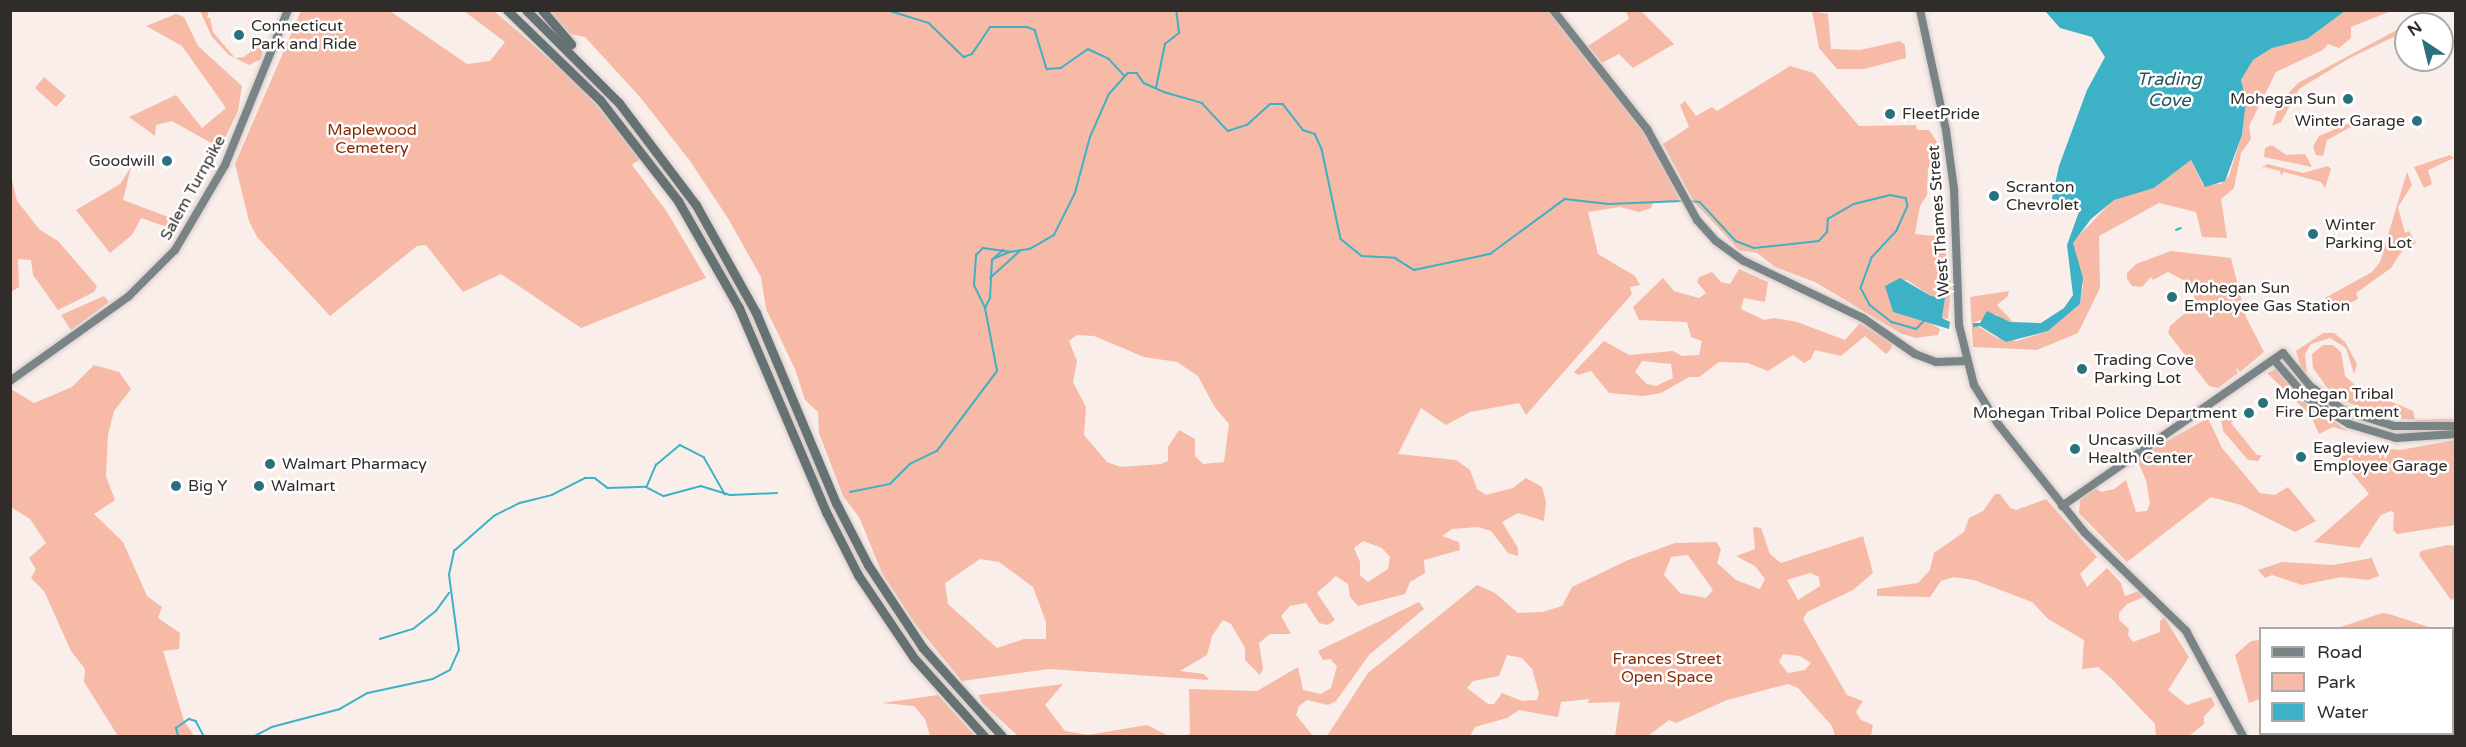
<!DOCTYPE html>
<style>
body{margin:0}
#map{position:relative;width:2466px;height:747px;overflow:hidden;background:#f9eeea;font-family:"Varela Round",sans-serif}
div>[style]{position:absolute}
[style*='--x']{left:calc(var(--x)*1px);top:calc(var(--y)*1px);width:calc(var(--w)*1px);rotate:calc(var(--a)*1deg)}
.green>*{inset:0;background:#f6baa7}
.water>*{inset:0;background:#3db1c6}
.stream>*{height:1.5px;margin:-0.75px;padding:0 0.75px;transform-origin:0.75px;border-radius:0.75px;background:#3db1c6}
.roads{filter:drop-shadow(0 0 2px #d5cbc7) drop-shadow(0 0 2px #d5cbc7)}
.major>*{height:8px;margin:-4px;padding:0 4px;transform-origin:4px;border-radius:4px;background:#7a8385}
.highway>*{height:9px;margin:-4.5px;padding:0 4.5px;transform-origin:4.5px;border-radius:4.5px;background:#667173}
.dots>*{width:16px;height:16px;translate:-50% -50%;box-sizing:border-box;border:3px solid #fff;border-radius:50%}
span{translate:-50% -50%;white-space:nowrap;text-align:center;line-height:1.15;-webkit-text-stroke:5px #fff;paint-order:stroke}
.poi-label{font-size:16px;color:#302c2a}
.left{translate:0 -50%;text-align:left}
.right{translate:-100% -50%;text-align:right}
.park-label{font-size:16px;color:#882a06}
.street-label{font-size:16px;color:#302c2a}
.water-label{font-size:18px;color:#285861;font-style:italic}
.frame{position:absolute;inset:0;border:12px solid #302c2a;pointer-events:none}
.legend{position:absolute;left:2259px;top:627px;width:195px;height:108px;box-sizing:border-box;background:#fff;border:2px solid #acabaa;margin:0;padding:8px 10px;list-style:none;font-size:18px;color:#302c2a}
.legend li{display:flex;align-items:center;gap:12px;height:30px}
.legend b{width:30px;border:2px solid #acabaa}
.north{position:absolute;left:2394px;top:12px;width:60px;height:60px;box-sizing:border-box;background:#fff;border:2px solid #acabaa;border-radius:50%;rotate:325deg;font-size:16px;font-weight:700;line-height:24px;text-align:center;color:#302c2a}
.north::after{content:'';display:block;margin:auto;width:21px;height:27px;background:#2a717e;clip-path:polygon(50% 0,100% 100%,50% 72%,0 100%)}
</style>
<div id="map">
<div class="green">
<i style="clip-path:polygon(200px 11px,209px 11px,207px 18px,210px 18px,213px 32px,235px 58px,244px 57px,265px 40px,261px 59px,249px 65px,229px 55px,212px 37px)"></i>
<i style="clip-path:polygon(301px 11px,390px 11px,467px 64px,490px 61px,505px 42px,464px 11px,494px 11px,576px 82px,618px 130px,640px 159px,632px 165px,667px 212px,706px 278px,581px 328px,501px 274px,463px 292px,426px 245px,417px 246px,330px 316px,257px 237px,249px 221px,235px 164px)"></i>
<i style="clip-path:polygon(evenodd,550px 11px,1549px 11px,1647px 134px,1681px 201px,1653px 202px,1651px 208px,1639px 212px,1620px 207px,1588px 212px,1598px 254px,1635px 276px,1640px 285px,1630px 287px,1632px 294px,1526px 415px,1519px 403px,1470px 412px,1446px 425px,1421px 408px,1398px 454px,1456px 460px,1470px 470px,1477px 489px,1486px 495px,1513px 488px,1526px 478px,1542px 487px,1546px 502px,1544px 521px,1518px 513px,1502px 522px,1518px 548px,1518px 556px,1508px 553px,1491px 531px,1478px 527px,1452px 529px,1442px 536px,1459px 542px,1460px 550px,1424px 560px,1425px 573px,1410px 582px,1405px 594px,1358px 606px,1350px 597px,1348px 584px,1336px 576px,1317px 593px,1335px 620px,1328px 625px,1319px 623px,1306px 603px,1290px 606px,1281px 616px,1291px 634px,1270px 634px,1259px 643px,1263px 669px,1260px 675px,1245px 660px,1245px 648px,1231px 624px,1223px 620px,1212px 636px,1207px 655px,1180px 671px,1204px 674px,1209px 680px,1049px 669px,962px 681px,916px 625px,882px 573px,859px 517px,843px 496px,819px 433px,818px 412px,805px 400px,795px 369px,766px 309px,761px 277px,729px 220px,690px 161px,640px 97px,585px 37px,570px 34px,550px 11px,1077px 335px,1094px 336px,1144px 357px,1177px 362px,1198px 376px,1214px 406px,1229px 424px,1224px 462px,1203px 464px,1195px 456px,1195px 439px,1179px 430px,1168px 447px,1168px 461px,1161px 464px,1121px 467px,1107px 462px,1084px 435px,1086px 407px,1073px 382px,1077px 361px,1069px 341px,1077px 335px,550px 11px,1363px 541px,1382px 548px,1390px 557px,1388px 569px,1368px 582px,1360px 575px,1360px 562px,1354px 548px,1363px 541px,550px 11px,980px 559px,999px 562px,1033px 587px,1046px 622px,1046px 639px,1024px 639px,997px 648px,948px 604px,945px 583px,980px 559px)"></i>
<i style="clip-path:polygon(1626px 11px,1641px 11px,1674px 44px,1633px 68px,1619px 54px,1602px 63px,1588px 46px,1629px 19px)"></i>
<i style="clip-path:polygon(1812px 11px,1828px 14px,1831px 49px,1860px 50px,1900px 41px,1905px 45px,1906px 58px,1864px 69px,1837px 69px,1819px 48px)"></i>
<i style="clip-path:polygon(2345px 11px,2391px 11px,2351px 27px,2351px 38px,2339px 48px,2328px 44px,2323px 50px,2276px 72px,2249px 126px,2251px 139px,2241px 153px,2234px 188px,2221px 199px,2227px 238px,2202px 237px,2196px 212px,2159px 203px,2099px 236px,2100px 288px,2078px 333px,2037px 350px,1973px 347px,1970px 297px,2009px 291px,2008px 296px,1997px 305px,2013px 322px,2002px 320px,1996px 314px,1973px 323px,1997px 338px,2017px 341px,2048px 331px,2080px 304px,2083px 286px,2072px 243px,2114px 199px,2154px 188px,2191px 160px,2203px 185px,2221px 184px,2229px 176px,2243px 131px,2244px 93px,2241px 80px,2253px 60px,2272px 48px,2307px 39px)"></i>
<i style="clip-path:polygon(176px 14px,184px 17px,198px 46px,242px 86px,238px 111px,220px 148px,172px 121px,156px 125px,155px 136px,129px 117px,176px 95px,202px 128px,226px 108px,182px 46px,146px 26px)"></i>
<i style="clip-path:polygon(2406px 25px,2406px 31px,2348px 59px,2299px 89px,2281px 122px,2272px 126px,2280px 102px,2298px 83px)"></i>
<i style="clip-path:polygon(1790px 66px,1814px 73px,1859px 126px,1916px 125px,1917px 130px,1929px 130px,1939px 145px,1941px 156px,1928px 168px,1927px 195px,1920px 206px,1915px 234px,1935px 236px,1945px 249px,1951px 286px,1948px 319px,1942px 318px,1945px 298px,1931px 296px,1907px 280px,1886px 285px,1893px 312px,1928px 322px,1940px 329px,1938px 335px,1915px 338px,1900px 333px,1815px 282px,1775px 267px,1757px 253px,1739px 250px,1694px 202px,1663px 144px,1689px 127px,1680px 105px,1685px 101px,1696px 116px,1712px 107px,1717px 111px)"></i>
<i style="clip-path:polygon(44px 77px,66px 96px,56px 107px,35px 88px)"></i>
<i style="clip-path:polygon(2364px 117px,2366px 124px,2362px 121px,2327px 140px,2323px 156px,2316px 155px,2313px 147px,2319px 136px)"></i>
<i style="clip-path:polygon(2272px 145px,2286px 155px,2305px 154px,2312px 167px,2264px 157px,2265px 148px)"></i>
<i style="clip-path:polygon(2450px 155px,2454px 158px,2428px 170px,2432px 184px,2424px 188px,2414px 167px)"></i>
<i style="clip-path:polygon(2267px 164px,2303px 173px,2328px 166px,2331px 169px,2325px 188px,2321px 182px,2284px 172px,2281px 176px,2280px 171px,2265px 167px,2260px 170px)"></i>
<i style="clip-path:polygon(131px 167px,123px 200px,182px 222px,173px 229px,141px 218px,132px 235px,110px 253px,76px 210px,120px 184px)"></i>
<i style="clip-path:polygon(10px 172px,17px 201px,40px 230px,58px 241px,97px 286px,94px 292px,58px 310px,33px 275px,31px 260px,18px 259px,19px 287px,11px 292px)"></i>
<i style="clip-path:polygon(2407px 172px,2412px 185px,2398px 207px,2405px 233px,2409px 231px,2416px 243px,2402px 251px,2391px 268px,2356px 293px,2358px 299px,2333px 311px,2325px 298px,2372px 272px,2380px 262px)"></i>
<i style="clip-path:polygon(2171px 251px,2231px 258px,2246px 317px,2264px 352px,2240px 372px,2235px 366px,2238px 373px,2218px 388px,2209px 386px,2168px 333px,2170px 326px,2192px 307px,2194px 296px,2189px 283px,2168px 272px,2153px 280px,2151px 277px,2142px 287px,2132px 286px,2127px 279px,2127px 273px,2136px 264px)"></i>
<i style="clip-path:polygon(evenodd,1739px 269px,1768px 282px,1765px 302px,1744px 298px,1741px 309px,1764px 320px,1775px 318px,1797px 322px,1845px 340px,1860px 323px,1891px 342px,1892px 348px,1886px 354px,1865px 336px,1841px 356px,1815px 350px,1811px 359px,1804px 363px,1793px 355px,1768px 371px,1748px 363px,1719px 362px,1699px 377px,1689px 377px,1661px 393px,1643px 396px,1609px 393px,1591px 371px,1578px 375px,1574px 372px,1604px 341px,1629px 355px,1673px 351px,1682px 356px,1699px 355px,1702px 341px,1691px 337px,1687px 322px,1639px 320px,1633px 307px,1663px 278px,1674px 291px,1699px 298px,1706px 293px,1697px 282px,1699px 277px,1712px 272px,1721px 282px,1730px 284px,1739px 269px,1642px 361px,1671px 364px,1673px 378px,1656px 386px,1647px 384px,1635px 372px,1642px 361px)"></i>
<i style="clip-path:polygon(104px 296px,109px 302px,71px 330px,61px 315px)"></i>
<i style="clip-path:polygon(2323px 333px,2334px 333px,2345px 342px,2357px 364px,2354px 374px,2346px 348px,2330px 338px,2311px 344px,2305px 354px,2307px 373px,2301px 368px,2296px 351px)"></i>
<i style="clip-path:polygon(2323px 345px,2333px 345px,2341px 352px,2345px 376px,2357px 387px,2413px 411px,2415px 420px,2453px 419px,2454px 423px,2416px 425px,2415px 420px,2385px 417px,2347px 402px,2328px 389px,2313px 368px,2312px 354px)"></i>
<i style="clip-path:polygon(94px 365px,119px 372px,131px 389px,114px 411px,108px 435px,106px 476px,115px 500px,94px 514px,123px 542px,147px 596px,162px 607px,158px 618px,180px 633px,179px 649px,163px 651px,184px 721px,194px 736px,118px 736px,84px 682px,85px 669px,71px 651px,44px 591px,31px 578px,36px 569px,29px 558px,46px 543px,30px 519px,11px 507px,11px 389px,34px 403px,72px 387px)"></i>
<i style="clip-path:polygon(2276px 369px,2304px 400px,2347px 431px,2333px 427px,2319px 434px,2311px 416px,2267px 373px)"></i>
<i style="clip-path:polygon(2219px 406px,2233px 418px,2231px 423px,2257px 455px,2262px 455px,2258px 461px,2248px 460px,2223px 431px)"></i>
<i style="clip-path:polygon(2208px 418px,2222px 448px,2260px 493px,2275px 495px,2288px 487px,2316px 521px,2295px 532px,2241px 505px,2211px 497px,2127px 562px,2079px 513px,2080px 500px,2095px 488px,2101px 492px,2114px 489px,2126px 480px,2136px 512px,2147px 511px,2150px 503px,2146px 480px,2138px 462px,2141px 456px)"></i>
<i style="clip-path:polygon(2455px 440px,2455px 525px,2397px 534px,2393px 530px,2394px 512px,2391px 511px,2381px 515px,2359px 548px,2314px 542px,2369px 494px,2333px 450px,2349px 445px,2400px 450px)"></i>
<i style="clip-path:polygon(1995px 494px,2000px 494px,2010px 508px,2016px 510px,2046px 499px,2097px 557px,2080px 574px,2087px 587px,2107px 568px,2121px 583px,2125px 596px,2139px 591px,2146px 596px,2127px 604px,2119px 613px,2119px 620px,2129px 629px,2128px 635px,2133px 642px,2160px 632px,2160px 621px,2164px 617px,2189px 657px,2168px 690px,2187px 705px,2211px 697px,2215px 705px,2204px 716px,2204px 724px,2189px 736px,2156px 736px,2155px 724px,2112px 679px,2098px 667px,2082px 669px,2084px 640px,2048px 619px,2032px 602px,1974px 580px,1954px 577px,1941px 581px,1930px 597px,1877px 596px,1877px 589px,1918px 583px,1930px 570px,1934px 553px,1964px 532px,1969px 518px,1983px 511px)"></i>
<i style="clip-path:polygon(evenodd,1753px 527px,1761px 528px,1770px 554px,1781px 563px,1863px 536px,1873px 573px,1853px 590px,1807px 612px,1803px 619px,1847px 695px,1863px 701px,1856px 712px,1861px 720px,1873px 725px,1871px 736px,1835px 736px,1832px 726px,1798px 688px,1788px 684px,1727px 700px,1676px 723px,1669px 720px,1648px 736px,1615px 736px,1620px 702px,1587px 703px,1590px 699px,1561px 702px,1558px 717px,1519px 710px,1507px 718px,1475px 727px,1470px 736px,1327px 736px,1368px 673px,1477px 585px,1495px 593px,1518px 613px,1543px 612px,1562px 606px,1572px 587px,1628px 560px,1675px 543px,1716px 542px,1721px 549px,1717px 563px,1736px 580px,1760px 589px,1765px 579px,1755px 566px,1736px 556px,1755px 549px,1753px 527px,1688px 555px,1713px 590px,1706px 598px,1680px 593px,1664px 575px,1671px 557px,1688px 555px,1753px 527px,1810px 573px,1819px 577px,1820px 586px,1798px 600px,1787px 580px,1810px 573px,1753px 527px,1783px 654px,1800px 656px,1811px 663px,1805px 670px,1788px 673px,1779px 662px,1783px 654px,1753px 527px,1507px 655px,1522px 658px,1532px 669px,1539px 693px,1537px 700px,1522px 701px,1502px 693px,1494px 704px,1488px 704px,1467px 688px,1473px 681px,1499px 676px,1507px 655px)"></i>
<i style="clip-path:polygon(2447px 545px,2455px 546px,2455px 598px,2451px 600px,2419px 555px,2421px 551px)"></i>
<i style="clip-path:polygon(2372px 558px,2379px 576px,2368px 580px,2341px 577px,2302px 585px,2272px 575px,2265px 578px,2258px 570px,2282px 562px,2333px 565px)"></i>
<i style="clip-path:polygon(1419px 602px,1424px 609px,1369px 655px,1336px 701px,1328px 705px,1307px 700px,1299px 706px,1296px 715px,1313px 736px,1181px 736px,1190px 734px,1189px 689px,1257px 691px,1298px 667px,1303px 690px,1321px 694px,1331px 688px,1337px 666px,1330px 659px,1323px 660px,1318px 651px)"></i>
<i style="clip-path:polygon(2382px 613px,2389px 614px,2432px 628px,2338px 628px)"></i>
<i style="clip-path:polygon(2260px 640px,2260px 699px,2249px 703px,2235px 655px,2251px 641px)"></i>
<i style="clip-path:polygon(2453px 640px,2455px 736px,2396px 736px,2452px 734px)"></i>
<i style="clip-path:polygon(1063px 684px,1045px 705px,1065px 731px,1088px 735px,1147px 725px,1169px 736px,1018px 736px,983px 704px,978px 695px)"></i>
<i style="clip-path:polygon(938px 695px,975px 736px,930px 736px,925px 719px,914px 706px,882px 703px)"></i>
</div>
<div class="water">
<i style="clip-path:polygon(2045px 11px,2345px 11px,2307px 39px,2272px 48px,2253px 60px,2241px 80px,2246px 100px,2242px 135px,2225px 181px,2205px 187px,2191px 160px,2154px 188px,2114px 200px,2091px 219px,2073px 243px,2083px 278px,2080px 304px,2048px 331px,2006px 342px,1980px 326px,1973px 327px,1973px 323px,1980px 323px,1987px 311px,2010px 322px,2041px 323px,2064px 308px,2073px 295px,2067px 245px,2080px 209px,2073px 202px,2058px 208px,2052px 198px,2059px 166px,2087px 90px,2105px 57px,2092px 37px,2060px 28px)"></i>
<i style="clip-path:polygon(1900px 278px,1931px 296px,1945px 298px,1942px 318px,1950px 322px,1949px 329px,1893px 312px,1885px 286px)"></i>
</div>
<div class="stream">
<i style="--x:887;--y:10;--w:44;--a:17.2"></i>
<i style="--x:929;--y:23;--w:49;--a:44.2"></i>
<i style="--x:964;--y:57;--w:9;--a:-21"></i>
<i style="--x:972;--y:54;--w:32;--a:-56"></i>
<i style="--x:990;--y:27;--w:37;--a:0"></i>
<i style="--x:1027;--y:27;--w:9;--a:21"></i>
<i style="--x:1035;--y:30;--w:41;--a:72.9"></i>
<i style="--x:1047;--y:69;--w:14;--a:-4"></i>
<i style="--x:1061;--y:68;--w:33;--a:-35"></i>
<i style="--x:1088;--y:49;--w:23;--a:25"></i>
<i style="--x:1109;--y:59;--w:22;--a:47"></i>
<i style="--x:1156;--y:88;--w:45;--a:-78.4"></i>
<i style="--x:1165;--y:44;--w:18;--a:-38"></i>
<i style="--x:1179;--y:33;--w:23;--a:-97"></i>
<i style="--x:1689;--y:201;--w:11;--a:5"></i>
<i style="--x:1700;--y:202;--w:53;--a:47.3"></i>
<i style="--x:1736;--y:241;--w:19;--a:21"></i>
<i style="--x:1754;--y:248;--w:65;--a:-6.1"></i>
<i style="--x:1819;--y:241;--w:12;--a:-48"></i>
<i style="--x:1827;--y:232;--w:13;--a:-86"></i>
<i style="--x:1828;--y:219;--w:30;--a:-30"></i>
<i style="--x:1854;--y:204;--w:37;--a:-14"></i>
<i style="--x:1890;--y:195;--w:16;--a:11"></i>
<i style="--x:1906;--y:198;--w:8;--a:76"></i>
<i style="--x:1908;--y:206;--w:27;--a:114"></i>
<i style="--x:1897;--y:231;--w:37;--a:133"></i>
<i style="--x:1872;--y:258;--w:32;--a:110"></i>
<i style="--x:1861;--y:288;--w:19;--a:62"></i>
<i style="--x:1870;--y:305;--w:28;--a:38"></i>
<i style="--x:1892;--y:322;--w:25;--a:16"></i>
<i style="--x:1916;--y:329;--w:13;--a:-45"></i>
<i style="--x:2176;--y:230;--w:5;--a:-22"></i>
<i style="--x:995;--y:258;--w:16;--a:-22"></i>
<i style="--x:990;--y:278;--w:39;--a:-42"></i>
<i style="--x:985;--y:308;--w:11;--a:-63"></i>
<i style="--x:990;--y:298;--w:38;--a:-87"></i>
<i style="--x:992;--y:260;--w:15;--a:-42"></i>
<i style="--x:647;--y:486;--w:23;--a:-67"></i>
<i style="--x:656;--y:465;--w:31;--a:-40"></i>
<i style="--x:680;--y:445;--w:27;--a:27"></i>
<i style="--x:704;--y:457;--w:43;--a:60.4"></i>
<i style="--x:850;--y:492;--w:41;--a:-11.3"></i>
<i style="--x:890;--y:484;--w:28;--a:-45"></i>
<i style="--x:910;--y:464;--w:30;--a:-26"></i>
<i style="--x:937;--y:451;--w:100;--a:-53.1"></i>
<i style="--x:997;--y:371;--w:64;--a:-100.8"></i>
<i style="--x:985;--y:308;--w:25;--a:-116"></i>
<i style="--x:974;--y:285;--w:30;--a:-86"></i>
<i style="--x:976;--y:255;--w:10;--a:-45"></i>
<i style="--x:983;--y:248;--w:27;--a:8"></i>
<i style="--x:1010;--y:252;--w:20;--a:-9"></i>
<i style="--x:1030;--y:249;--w:28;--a:-30"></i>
<i style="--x:1054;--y:235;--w:47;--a:-63.4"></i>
<i style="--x:1075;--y:193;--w:58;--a:-75"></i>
<i style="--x:1090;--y:137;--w:47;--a:-66.2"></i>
<i style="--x:1109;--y:94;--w:28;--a:-48"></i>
<i style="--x:1128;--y:73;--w:9;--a:0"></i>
<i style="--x:1137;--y:73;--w:12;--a:55"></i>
<i style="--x:1144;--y:83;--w:22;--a:24"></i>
<i style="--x:1164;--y:92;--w:40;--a:16"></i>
<i style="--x:1202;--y:103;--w:38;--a:47"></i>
<i style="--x:1228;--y:131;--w:20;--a:-18"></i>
<i style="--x:1247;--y:125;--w:31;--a:-42"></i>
<i style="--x:1270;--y:104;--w:13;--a:0"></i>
<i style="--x:1283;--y:104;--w:33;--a:52"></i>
<i style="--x:1303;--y:130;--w:13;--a:18"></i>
<i style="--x:1315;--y:134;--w:17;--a:65"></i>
<i style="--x:1322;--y:149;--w:92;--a:78.1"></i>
<i style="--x:1341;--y:239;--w:27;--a:39"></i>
<i style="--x:1362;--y:256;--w:33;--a:3"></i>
<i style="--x:1395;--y:258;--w:22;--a:32"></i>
<i style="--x:1414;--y:270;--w:78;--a:-11.9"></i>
<i style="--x:1490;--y:254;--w:93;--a:-36.3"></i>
<i style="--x:1565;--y:199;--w:44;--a:6.5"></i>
<i style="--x:1609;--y:204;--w:72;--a:-2.4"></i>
<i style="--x:380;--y:639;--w:34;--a:-17"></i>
<i style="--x:413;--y:629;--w:29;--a:-38"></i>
<i style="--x:436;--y:611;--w:22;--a:-54"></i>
<i style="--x:178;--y:736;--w:8;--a:-104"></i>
<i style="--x:176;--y:728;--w:16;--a:-35"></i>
<i style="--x:189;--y:719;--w:7;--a:16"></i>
<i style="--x:196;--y:721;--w:17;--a:62"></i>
<i style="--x:255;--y:736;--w:19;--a:-28"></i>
<i style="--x:272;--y:727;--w:70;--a:-14.8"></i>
<i style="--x:340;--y:709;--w:32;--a:-30"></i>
<i style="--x:368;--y:693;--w:66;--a:-12.2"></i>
<i style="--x:433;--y:679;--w:19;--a:-28"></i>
<i style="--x:450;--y:670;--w:22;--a:-66"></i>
<i style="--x:459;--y:650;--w:76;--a:-97.6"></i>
<i style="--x:449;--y:575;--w:25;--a:-78"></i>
<i style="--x:454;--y:551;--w:53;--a:-41.2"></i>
<i style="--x:494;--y:516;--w:29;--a:-27"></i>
<i style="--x:520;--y:503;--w:33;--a:-14"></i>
<i style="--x:552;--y:495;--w:37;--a:-27"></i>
<i style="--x:585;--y:478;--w:10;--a:0"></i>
<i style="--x:595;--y:478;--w:16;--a:38"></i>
<i style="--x:608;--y:488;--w:38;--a:-2"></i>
<i style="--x:646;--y:487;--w:20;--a:27"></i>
<i style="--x:664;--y:496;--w:38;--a:-15"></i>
<i style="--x:701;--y:486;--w:31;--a:17"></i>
<i style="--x:731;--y:495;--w:46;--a:-2.5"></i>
</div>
<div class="roads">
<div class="major">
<i style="--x:1553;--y:10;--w:152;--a:51.7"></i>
<i style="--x:1647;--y:129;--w:104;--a:61.2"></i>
<i style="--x:1697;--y:220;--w:28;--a:48"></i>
<i style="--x:1716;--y:241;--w:34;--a:36"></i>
<i style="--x:1744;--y:261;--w:132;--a:25.6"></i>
<i style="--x:1863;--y:318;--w:63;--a:34.7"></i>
<i style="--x:1915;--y:354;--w:22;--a:21"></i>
<i style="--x:1936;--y:362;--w:30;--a:-2"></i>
<i style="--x:1920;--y:10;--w:123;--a:77.8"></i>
<i style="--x:1946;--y:130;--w:60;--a:82.3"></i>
<i style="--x:1954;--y:189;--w:136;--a:87.9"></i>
<i style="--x:1959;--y:325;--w:62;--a:76"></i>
<i style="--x:1974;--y:385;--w:46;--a:58.4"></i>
<i style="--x:1998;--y:424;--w:139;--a:51.4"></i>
<i style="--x:2085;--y:533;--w:141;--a:44.1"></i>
<i style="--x:2186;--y:631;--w:119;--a:61.5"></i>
<i style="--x:2274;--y:360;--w:49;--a:49.1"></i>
<i style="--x:2306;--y:397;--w:51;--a:32.1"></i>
<i style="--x:2349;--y:424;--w:49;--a:16.6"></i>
<i style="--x:2396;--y:438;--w:60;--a:-3.8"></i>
<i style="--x:10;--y:381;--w:146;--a:-35.5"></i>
<i style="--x:129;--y:296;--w:65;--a:-45"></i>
<i style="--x:175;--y:250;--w:99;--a:-59.5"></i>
<i style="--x:225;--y:165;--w:167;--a:-67.9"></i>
<i style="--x:2062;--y:506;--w:269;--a:-34.7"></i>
<i style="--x:2283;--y:353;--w:43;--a:50.7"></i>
<i style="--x:2310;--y:386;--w:41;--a:36"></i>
<i style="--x:2343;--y:410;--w:53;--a:17.4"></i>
<i style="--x:2394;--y:426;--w:62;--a:0"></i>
</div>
<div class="highway">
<i style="--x:507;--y:10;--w:129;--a:44.1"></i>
<i style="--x:600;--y:100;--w:128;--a:52.3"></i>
<i style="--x:678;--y:201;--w:123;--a:60.3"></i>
<i style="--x:739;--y:308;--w:222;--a:66.9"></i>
<i style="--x:826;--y:512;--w:71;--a:63.1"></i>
<i style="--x:858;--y:575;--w:100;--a:56"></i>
<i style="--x:914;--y:658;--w:105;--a:48.1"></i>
<i style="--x:526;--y:10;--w:132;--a:45"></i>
<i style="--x:619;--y:103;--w:128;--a:53"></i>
<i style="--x:696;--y:205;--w:124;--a:60.9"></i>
<i style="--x:756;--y:313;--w:206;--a:67.2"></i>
<i style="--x:836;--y:503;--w:70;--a:62.7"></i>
<i style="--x:868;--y:565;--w:100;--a:56.5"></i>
<i style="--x:923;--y:648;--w:118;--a:48.1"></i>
<i style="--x:542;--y:10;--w:45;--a:49.5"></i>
</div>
</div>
<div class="dots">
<i style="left:239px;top:35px;background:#2a717e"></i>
<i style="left:2348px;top:99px;background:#2a717e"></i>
<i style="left:1890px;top:114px;background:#2a717e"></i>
<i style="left:2417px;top:121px;background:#2a717e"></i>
<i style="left:167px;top:161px;background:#2a717e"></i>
<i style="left:1994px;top:196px;background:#2a717e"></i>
<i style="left:2313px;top:234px;background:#2a717e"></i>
<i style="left:2172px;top:297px;background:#2a717e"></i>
<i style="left:2082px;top:369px;background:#2a717e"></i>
<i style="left:2263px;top:403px;background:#2a717e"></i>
<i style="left:2249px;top:413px;background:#2a717e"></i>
<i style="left:2075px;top:449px;background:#2a717e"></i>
<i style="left:2301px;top:457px;background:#2a717e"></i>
<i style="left:270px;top:464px;background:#2a717e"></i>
<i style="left:176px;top:486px;background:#2a717e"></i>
<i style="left:259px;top:486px;background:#2a717e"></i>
</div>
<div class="poi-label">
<span class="left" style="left:251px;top:35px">Connecticut<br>Park and Ride</span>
<span class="right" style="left:2336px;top:99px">Mohegan Sun</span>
<span class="left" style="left:1902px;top:114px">FleetPride</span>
<span class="right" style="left:2405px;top:121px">Winter Garage</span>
<span class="right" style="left:155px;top:161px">Goodwill</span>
<span class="left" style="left:2006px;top:196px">Scranton<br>Chevrolet</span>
<span class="left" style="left:2325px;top:234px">Winter<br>Parking Lot</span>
<span class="left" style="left:2184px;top:297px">Mohegan Sun<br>Employee Gas Station</span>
<span class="left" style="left:2094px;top:369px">Trading Cove<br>Parking Lot</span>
<span class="left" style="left:2275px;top:403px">Mohegan Tribal<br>Fire Department</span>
<span class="right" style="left:2237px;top:413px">Mohegan Tribal Police Department</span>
<span class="left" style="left:2088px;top:449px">Uncasville<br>Health Center</span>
<span class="left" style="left:2313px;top:457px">Eagleview<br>Employee Garage</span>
<span class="left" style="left:282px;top:464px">Walmart Pharmacy</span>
<span class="left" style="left:188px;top:486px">Big Y</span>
<span class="left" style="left:271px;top:486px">Walmart</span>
</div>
<div class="park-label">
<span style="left:372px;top:139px">Maplewood<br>Cemetery</span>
<span style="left:1667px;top:668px">Frances Street<br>Open Space</span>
</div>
<div class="street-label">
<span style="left:193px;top:188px;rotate:-61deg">Salem Turnpike</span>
<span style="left:1939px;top:221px;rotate:-94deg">West Thames Street</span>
</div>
<div class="water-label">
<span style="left:2169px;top:90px">Trading<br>Cove</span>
</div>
<div class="frame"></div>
<ul class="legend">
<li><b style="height:8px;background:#7a8385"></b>Road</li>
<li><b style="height:16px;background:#f6baa7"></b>Park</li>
<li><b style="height:16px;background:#3db1c6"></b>Water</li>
</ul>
<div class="north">N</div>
</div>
